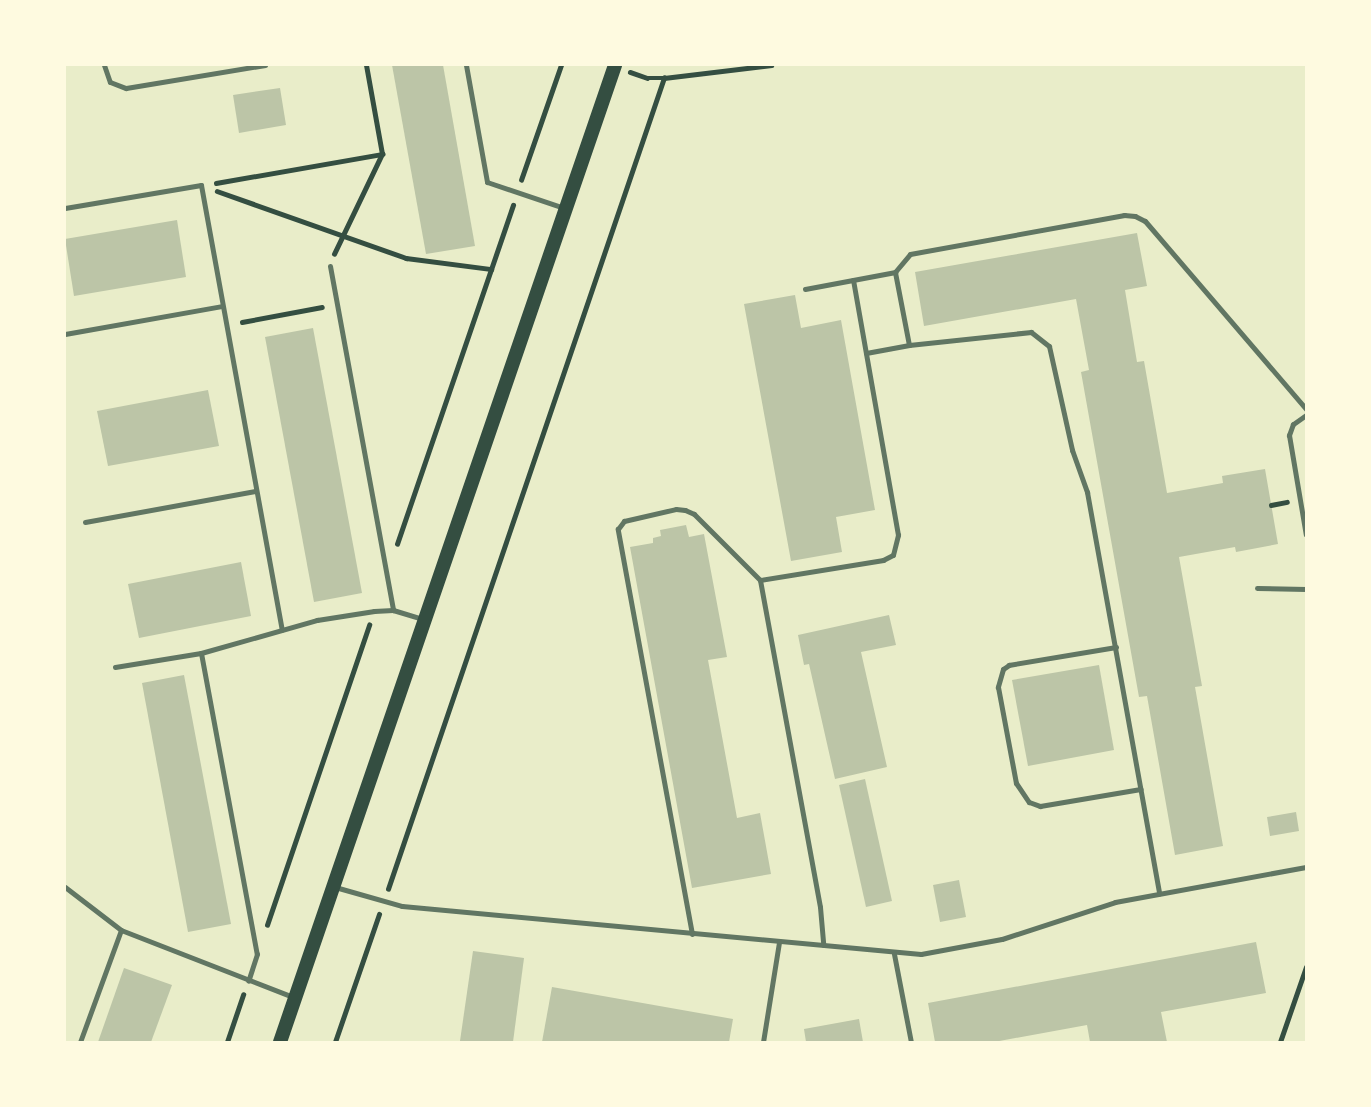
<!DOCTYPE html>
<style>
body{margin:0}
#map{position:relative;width:1371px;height:1107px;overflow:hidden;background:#e9edc9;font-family:Helvetica,sans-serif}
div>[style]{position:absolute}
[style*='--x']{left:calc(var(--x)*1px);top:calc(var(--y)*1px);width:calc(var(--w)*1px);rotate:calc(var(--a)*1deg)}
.building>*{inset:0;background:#bcc5a7}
.path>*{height:4.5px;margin:-2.25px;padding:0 2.25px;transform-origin:2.25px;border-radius:2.25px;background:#344e41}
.service>*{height:5px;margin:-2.5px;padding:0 2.5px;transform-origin:2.5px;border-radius:2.5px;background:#617663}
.secondary>*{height:14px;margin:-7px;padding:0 7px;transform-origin:7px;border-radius:7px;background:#344e41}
span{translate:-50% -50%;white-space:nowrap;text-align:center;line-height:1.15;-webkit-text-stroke:6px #fefae0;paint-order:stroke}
.frame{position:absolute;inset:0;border:66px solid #fefae0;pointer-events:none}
</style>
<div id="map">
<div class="building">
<i style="clip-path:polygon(392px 65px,443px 65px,475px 246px,426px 254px)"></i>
<i style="clip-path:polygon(280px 88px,286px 125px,239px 133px,233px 95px)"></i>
<i style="clip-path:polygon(177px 220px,186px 277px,74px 296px,65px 239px)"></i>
<i style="clip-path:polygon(1137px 233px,1147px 286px,1125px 290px,1137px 362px,1144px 361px,1167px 493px,1223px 483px,1222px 476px,1265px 469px,1278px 544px,1236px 552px,1235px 547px,1179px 557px,1202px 686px,1195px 687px,1223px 846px,1175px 855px,1147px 696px,1139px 697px,1081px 372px,1089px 370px,1076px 299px,924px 326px,915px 272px)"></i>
<i style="clip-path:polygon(795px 295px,801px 328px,841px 320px,875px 510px,836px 517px,842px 552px,791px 561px,744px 304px)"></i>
<i style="clip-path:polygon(313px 328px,362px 593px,314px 602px,265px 337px)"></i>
<i style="clip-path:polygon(208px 390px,219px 446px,108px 466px,97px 411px)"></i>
<i style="clip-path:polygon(686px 525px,689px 537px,704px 534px,727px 657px,708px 660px,737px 818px,760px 813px,771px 874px,692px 888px,630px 547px,653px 543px,653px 538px,661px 536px,660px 530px)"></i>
<i style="clip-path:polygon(241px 562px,251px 616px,139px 638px,128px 584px)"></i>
<i style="clip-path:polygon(889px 615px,896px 645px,861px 652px,887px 767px,835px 779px,809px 664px,804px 665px,798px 635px)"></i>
<i style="clip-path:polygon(1099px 665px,1114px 750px,1028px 766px,1012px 680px)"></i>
<i style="clip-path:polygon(184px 675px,231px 924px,188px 932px,142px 683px)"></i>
<i style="clip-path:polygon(865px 779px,892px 901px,866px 907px,839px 785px)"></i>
<i style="clip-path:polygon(1296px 812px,1299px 831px,1270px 836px,1267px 817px)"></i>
<i style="clip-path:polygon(959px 880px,966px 917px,940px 922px,933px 885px)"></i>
<i style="clip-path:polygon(1256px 942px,1266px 993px,1161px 1012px,1167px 1042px,1090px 1042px,1087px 1025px,994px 1042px,935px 1042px,928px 1003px)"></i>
<i style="clip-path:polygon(473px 951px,524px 958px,513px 1042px,460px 1041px)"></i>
<i style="clip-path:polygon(124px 968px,172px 985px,151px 1042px,98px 1042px)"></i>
<i style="clip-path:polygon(552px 987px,733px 1019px,729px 1042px,542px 1042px)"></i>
<i style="clip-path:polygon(859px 1019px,863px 1042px,806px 1042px,804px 1029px)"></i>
</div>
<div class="path">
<i style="--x:630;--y:72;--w:18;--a:19"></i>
<i style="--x:647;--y:78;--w:17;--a:0"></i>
<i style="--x:664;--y:78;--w:108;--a:-6.9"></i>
<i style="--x:521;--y:180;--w:122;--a:-70.8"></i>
<i style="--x:216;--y:183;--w:169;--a:-9.9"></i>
<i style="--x:217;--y:191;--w:201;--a:19.5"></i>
<i style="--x:406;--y:258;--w:86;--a:7.4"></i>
<i style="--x:334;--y:254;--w:111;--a:-64.4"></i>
<i style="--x:382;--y:154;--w:90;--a:-100.2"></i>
<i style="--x:242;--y:322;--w:81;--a:-10.6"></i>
<i style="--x:1271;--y:505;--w:16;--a:-11"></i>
<i style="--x:397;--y:544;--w:358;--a:-71.1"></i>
<i style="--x:388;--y:889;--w:857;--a:-71.21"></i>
<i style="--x:267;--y:925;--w:317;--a:-71.2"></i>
<i style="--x:227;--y:1042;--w:50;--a:-71.2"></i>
<i style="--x:335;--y:1042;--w:135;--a:-71"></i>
<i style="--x:1280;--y:1042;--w:79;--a:-70.9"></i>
</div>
<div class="service">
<i style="--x:104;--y:65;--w:18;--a:71"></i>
<i style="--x:110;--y:82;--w:17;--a:21"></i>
<i style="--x:126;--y:88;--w:141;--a:-9.4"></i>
<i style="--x:466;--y:65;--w:119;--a:79.8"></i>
<i style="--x:487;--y:182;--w:81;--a:18.7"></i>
<i style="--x:65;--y:208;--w:138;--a:-9.6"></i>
<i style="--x:201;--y:185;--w:452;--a:79.7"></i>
<i style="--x:330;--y:266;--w:350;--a:79.6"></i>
<i style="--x:805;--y:289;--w:92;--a:-10.7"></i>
<i style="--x:895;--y:272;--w:23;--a:-50"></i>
<i style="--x:910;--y:254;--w:218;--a:-10.3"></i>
<i style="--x:1124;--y:215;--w:11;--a:5"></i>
<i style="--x:1135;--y:216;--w:11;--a:27"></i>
<i style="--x:1145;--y:221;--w:248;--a:49.4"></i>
<i style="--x:65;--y:334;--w:159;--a:-10.1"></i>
<i style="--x:909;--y:345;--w:123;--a:-6.1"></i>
<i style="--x:1031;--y:332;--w:23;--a:38"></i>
<i style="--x:1049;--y:346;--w:107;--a:77.5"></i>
<i style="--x:1072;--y:450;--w:45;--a:70.3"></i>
<i style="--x:1087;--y:492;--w:408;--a:79.8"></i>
<i style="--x:866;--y:353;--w:44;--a:-10.5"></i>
<i style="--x:909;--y:345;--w:74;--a:-100.9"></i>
<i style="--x:1306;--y:415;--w:16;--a:145"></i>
<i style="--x:1293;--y:424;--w:12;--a:110"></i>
<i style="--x:1289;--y:435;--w:101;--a:80.4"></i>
<i style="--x:85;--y:522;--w:173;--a:-10.3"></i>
<i style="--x:760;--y:580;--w:332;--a:79.6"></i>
<i style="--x:820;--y:907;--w:38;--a:85"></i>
<i style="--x:1257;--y:588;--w:49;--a:1.2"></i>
<i style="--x:1116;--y:647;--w:109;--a:170.5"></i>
<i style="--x:1009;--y:665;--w:7;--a:146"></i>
<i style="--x:1003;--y:669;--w:19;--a:106"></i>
<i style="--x:998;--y:687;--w:98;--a:79.4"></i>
<i style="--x:1016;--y:783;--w:23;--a:56"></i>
<i style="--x:1029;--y:802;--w:12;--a:20"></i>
<i style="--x:1040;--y:806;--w:102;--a:-9.6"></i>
<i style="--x:201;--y:653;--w:306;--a:79.5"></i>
<i style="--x:257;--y:954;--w:28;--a:108"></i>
<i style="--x:115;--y:667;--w:87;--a:-9.2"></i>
<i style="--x:201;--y:653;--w:121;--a:-15.9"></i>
<i style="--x:317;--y:620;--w:58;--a:-9"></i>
<i style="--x:374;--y:611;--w:19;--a:-3"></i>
<i style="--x:393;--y:610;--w:34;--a:17"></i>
<i style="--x:65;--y:887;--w:71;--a:37.5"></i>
<i style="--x:121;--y:930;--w:185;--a:21.3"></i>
<i style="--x:335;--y:887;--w:70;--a:15.8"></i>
<i style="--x:402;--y:906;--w:521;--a:5.28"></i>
<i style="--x:921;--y:954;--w:82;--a:-10.5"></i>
<i style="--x:1002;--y:939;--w:119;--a:-18.1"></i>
<i style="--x:1115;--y:902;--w:194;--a:-10.4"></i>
<i style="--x:692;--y:934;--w:412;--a:-100.4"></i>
<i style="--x:618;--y:529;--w:10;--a:-53"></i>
<i style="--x:624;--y:521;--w:53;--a:-13"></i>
<i style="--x:676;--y:509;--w:9;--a:6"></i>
<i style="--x:685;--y:510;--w:10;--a:24"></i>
<i style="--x:694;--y:514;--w:93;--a:45"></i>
<i style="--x:760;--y:580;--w:125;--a:-9.2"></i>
<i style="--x:883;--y:560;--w:11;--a:-27"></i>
<i style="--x:893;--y:555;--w:21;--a:-76"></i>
<i style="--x:898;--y:535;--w:259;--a:-100"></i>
<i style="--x:894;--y:954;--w:90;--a:79.1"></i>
<i style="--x:80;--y:1042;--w:119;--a:-69.9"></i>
<i style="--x:763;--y:1042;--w:101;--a:-80.9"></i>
</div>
<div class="secondary">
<i style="--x:280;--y:1042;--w:1033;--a:-71.07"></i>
</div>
<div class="frame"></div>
</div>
